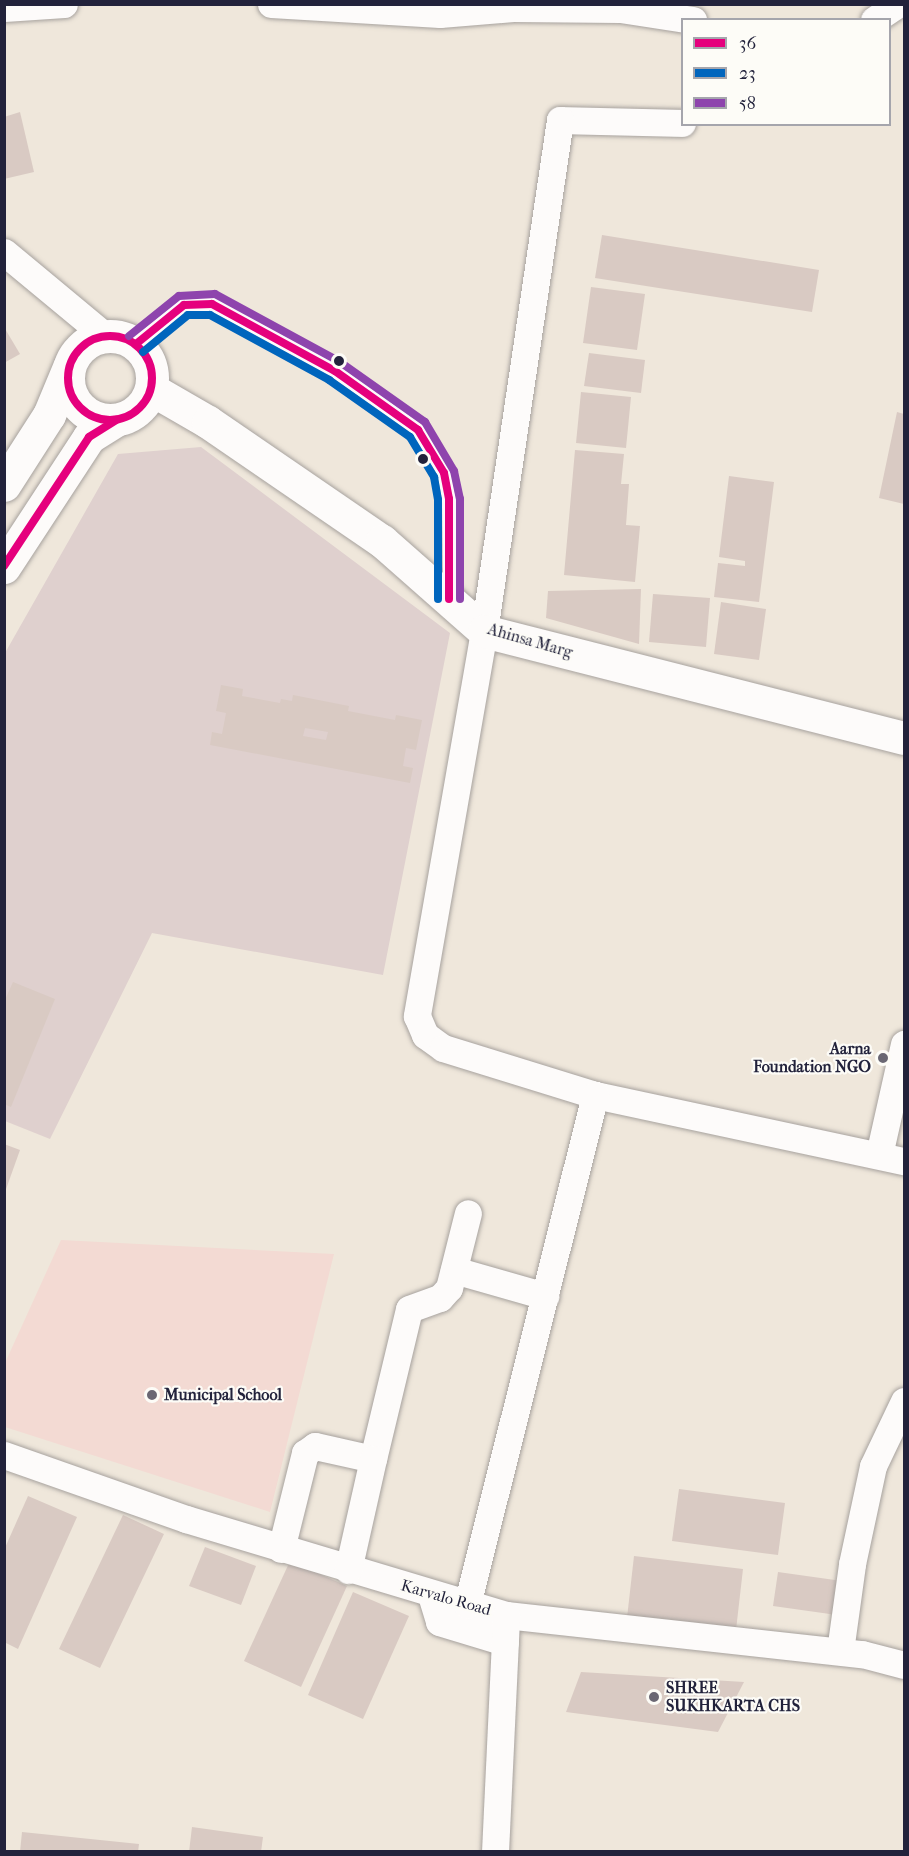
<!DOCTYPE html>
<style>
body{margin:0}
#map{position:relative;width:909px;height:1856px;overflow:hidden;background:#efe7db;font-family:"IM FELL French Canon",serif}
div>[style]{position:absolute}
[style*='--x']{left:calc(var(--x)*1px);top:calc(var(--y)*1px);width:calc(var(--w)*1px);rotate:calc(var(--a)*1deg)}
.built>*{inset:0;background:#f3dad3}
.industrial>*{inset:0;background:#dfd0ce}
.building>*{inset:0;background:#d9cac3}
.roads{filter:drop-shadow(0 0 2px #a7a29e) drop-shadow(0 0 2px #a7a29e)}
.service>*{height:14px;margin:-7px;padding:0 7px;transform-origin:7px;border-radius:7px;background:#fdfbfa}
.minor>*{height:27px;margin:-13.5px;padding:0 13.5px;transform-origin:13.5px;border-radius:13.5px;background:#fdfbfa}
.tertiary>*{height:33px;margin:-16.5px;padding:0 16.5px;transform-origin:16.5px;border-radius:16.5px;background:#fdfbfa}
.tertiary>.ring{margin:-16.5px;padding:0;box-sizing:content-box;background:none;border:33px solid #fdfbfa;border-radius:50%}
.bus-1>*{height:8px;margin:-4px;padding:0 4px;transform-origin:4px;border-radius:4px;background:#e5007d}
.bus-1>.ring{margin:-4px;padding:0;box-sizing:content-box;background:none;border:8px solid #e5007d;border-radius:50%}
.bus-2>*{height:8px;margin:-4px;padding:0 4px;transform-origin:4px;border-radius:4px;background:#0065bd}
.bus-3>*{height:8px;margin:-4px;padding:0 4px;transform-origin:4px;border-radius:4px;background:#8e44ad}
.dots>*{width:16px;height:16px;translate:-50% -50%;box-sizing:border-box;border:3px solid #fdfcf7;border-radius:50%}
span{translate:-50% -50%;white-space:nowrap;text-align:center;line-height:1.15;-webkit-text-stroke:4.5px #fdfcf7;paint-order:stroke}
.street-label{font-size:16px;color:#22223b}
.poi-label{font-size:16px;color:#22223b;font-weight:700}
.right{translate:-100% -50%;text-align:right}
.left{translate:0 -50%;text-align:left}
.frame{position:absolute;inset:0;border:6px solid #22223b;pointer-events:none}
.legend{position:absolute;left:681px;top:18px;width:210px;height:108px;box-sizing:border-box;background:#fdfcf7;border:2px solid #a5a5ac;margin:0;padding:8px 10px;list-style:none;font-size:18px;color:#22223b}
.legend li{display:flex;align-items:center;gap:12px;height:30px}
.legend b{width:30px;border:2px solid #a5a5ac}
</style>
<div id="map">
<div class="built">
<i style="clip-path:polygon(61px 1240px,334px 1254px,270px 1512px,5px 1427px,5px 1363px)"></i>
</div>
<div class="industrial">
<i style="clip-path:polygon(201px 447px,450px 633px,383px 975px,152px 933px,50px 1139px,5px 1121px,5px 653px,118px 454px)"></i>
</div>
<div class="building">
<i style="clip-path:polygon(20px 112px,34px 172px,4px 179px,4px 117px)"></i>
<i style="clip-path:polygon(602px 235px,819px 270px,812px 312px,595px 278px)"></i>
<i style="clip-path:polygon(591px 287px,645px 294px,637px 350px,583px 343px)"></i>
<i style="clip-path:polygon(4px 327px,20px 354px,4px 363px)"></i>
<i style="clip-path:polygon(589px 353px,645px 360px,641px 393px,584px 386px)"></i>
<i style="clip-path:polygon(581px 392px,631px 397px,626px 448px,576px 443px)"></i>
<i style="clip-path:polygon(897px 412px,904px 414px,904px 504px,879px 498px)"></i>
<i style="clip-path:polygon(575px 450px,624px 454px,621px 484px,629px 484px,626px 525px,640px 526px,635px 582px,564px 575px)"></i>
<i style="clip-path:polygon(729px 476px,774px 482px,759px 602px,714px 597px,718px 563px,745px 566px,745px 561px,719px 557px)"></i>
<i style="clip-path:polygon(641px 589px,639px 644px,546px 618px,548px 591px)"></i>
<i style="clip-path:polygon(653px 594px,710px 598px,706px 647px,649px 642px)"></i>
<i style="clip-path:polygon(721px 602px,766px 609px,759px 660px,714px 654px)"></i>
<i style="clip-path:polygon(evenodd,221px 685px,243px 689px,242px 696px,280px 703px,281px 699px,292px 701px,293px 695px,349px 706px,348px 711px,395px 720px,396px 715px,422px 720px,416px 750px,406px 748px,403px 766px,413px 768px,410px 783px,210px 745px,212px 732px,222px 734px,226px 713px,216px 711px,221px 685px,305px 728px,328px 732px,326px 740px,303px 736px,305px 728px)"></i>
<i style="clip-path:polygon(13px 982px,55px 999px,11px 1107px,4px 1104px,4px 1002px)"></i>
<i style="clip-path:polygon(4px 1144px,20px 1150px,5px 1192px,4px 1192px)"></i>
<i style="clip-path:polygon(679px 1489px,785px 1503px,778px 1555px,672px 1541px)"></i>
<i style="clip-path:polygon(28px 1496px,77px 1517px,18px 1649px,4px 1642px,4px 1550px)"></i>
<i style="clip-path:polygon(123px 1515px,164px 1534px,100px 1668px,59px 1649px)"></i>
<i style="clip-path:polygon(205px 1547px,256px 1566px,241px 1605px,189px 1586px)"></i>
<i style="clip-path:polygon(634px 1556px,743px 1569px,736px 1630px,627px 1618px)"></i>
<i style="clip-path:polygon(290px 1561px,347px 1586px,301px 1687px,244px 1661px)"></i>
<i style="clip-path:polygon(778px 1572px,849px 1582px,844px 1616px,773px 1606px)"></i>
<i style="clip-path:polygon(353px 1592px,409px 1616px,363px 1719px,308px 1695px)"></i>
<i style="clip-path:polygon(581px 1672px,744px 1682px,718px 1732px,566px 1712px)"></i>
<i style="clip-path:polygon(192px 1827px,263px 1837px,261px 1852px,189px 1852px)"></i>
<i style="clip-path:polygon(22px 1832px,139px 1844px,138px 1852px,20px 1852px)"></i>
</div>
<div class="roads">
<div class="service">
<i style="--x:136;--y:344;--w:62;--a:-39.1"></i>
<i style="--x:184;--y:305;--w:28;--a:-2"></i>
<i style="--x:212;--y:304;--w:140;--a:28.6"></i>
<i style="--x:335;--y:371;--w:102;--a:35.4"></i>
<i style="--x:418;--y:430;--w:50;--a:58.8"></i>
<i style="--x:444;--y:473;--w:26;--a:79"></i>
<i style="--x:449;--y:499;--w:98;--a:89.4"></i>
</div>
<div class="minor">
<i style="--x:271;--y:4;--w:169;--a:3.4"></i>
<i style="--x:440;--y:14;--w:73;--a:-4.7"></i>
<i style="--x:513;--y:8;--w:107;--a:0.5"></i>
<i style="--x:620;--y:9;--w:74;--a:8.6"></i>
<i style="--x:4;--y:8;--w:60;--a:-3.8"></i>
<i style="--x:874;--y:20;--w:29;--a:-34"></i>
<i style="--x:682;--y:123;--w:122;--a:-178.6"></i>
<i style="--x:560;--y:120;--w:517;--a:98.46"></i>
<i style="--x:484;--y:631;--w:391;--a:99.9"></i>
<i style="--x:417;--y:1016;--w:21;--a:67"></i>
<i style="--x:425;--y:1035;--w:22;--a:36"></i>
<i style="--x:443;--y:1048;--w:159;--a:17.2"></i>
<i style="--x:595;--y:1095;--w:316;--a:12.1"></i>
<i style="--x:4;--y:252;--w:131;--a:39.7"></i>
<i style="--x:879;--y:1155;--w:114;--a:-77.3"></i>
<i style="--x:454;--y:1270;--w:95;--a:15.9"></i>
<i style="--x:4;--y:1455;--w:193;--a:19.4"></i>
<i style="--x:186;--y:1519;--w:334;--a:16.7"></i>
<i style="--x:506;--y:1615;--w:358;--a:6.3"></i>
<i style="--x:862;--y:1654;--w:43;--a:14.7"></i>
<i style="--x:281;--y:1549;--w:99;--a:-76"></i>
<i style="--x:305;--y:1453;--w:12;--a:-35"></i>
<i style="--x:315;--y:1446;--w:59;--a:12.6"></i>
<i style="--x:373;--y:1459;--w:154;--a:-76.5"></i>
<i style="--x:409;--y:1309;--w:33;--a:-20"></i>
<i style="--x:440;--y:1298;--w:13;--a:-48"></i>
<i style="--x:449;--y:1288;--w:77;--a:-75.8"></i>
<i style="--x:348;--y:1570;--w:114;--a:-77.3"></i>
<i style="--x:431;--y:1595;--w:28;--a:73"></i>
<i style="--x:439;--y:1622;--w:69;--a:16.9"></i>
<i style="--x:467;--y:1605;--w:526;--a:-75.91"></i>
<i style="--x:840;--y:1651;--w:88;--a:-82.1"></i>
<i style="--x:852;--y:1564;--w:100;--a:-77.9"></i>
<i style="--x:873;--y:1466;--w:72;--a:-64.5"></i>
<i style="--x:495;--y:1852;--w:237;--a:-87.3"></i>
</div>
<div class="tertiary">
<i class="ring" style="left:68px;top:336px;width:51px;height:51px"></i>
<i style="--x:151;--y:389;--w:66;--a:30.1"></i>
<i style="--x:208;--y:422;--w:211;--a:34.4"></i>
<i style="--x:382;--y:541;--w:136;--a:41.4"></i>
<i style="--x:484;--y:631;--w:433;--a:14.3"></i>
<i style="--x:4;--y:485;--w:83;--a:-57.3"></i>
<i style="--x:49;--y:415;--w:52;--a:-67.4"></i>
<i style="--x:4;--y:567;--w:155;--a:-56.8"></i>
<i style="--x:89;--y:437;--w:32;--a:-32"></i>
</div>
</div>
<div class="bus-1">
<i class="ring" style="left:68px;top:336px;width:76px;height:76px"></i>
<i style="--x:136;--y:344;--w:62;--a:-39.1"></i>
<i style="--x:184;--y:305;--w:28;--a:-2"></i>
<i style="--x:212;--y:304;--w:140;--a:28.6"></i>
<i style="--x:335;--y:371;--w:102;--a:35.4"></i>
<i style="--x:418;--y:430;--w:50;--a:58.8"></i>
<i style="--x:444;--y:473;--w:26;--a:79"></i>
<i style="--x:449;--y:499;--w:100;--a:90"></i>
<i style="--x:4;--y:566;--w:154;--a:-56.6"></i>
<i style="--x:89;--y:437;--w:32;--a:-32"></i>
</div>
<div class="bus-2">
<i style="--x:143;--y:352;--w:58;--a:-39.4"></i>
<i style="--x:188;--y:315;--w:22;--a:0"></i>
<i style="--x:210;--y:315;--w:136;--a:28.6"></i>
<i style="--x:329;--y:380;--w:99;--a:35.1"></i>
<i style="--x:410;--y:437;--w:47;--a:59"></i>
<i style="--x:434;--y:477;--w:23;--a:80"></i>
<i style="--x:438;--y:500;--w:99;--a:90"></i>
</div>
<div class="bus-3">
<i style="--x:129;--y:336;--w:64;--a:-38.7"></i>
<i style="--x:179;--y:296;--w:36;--a:-3"></i>
<i style="--x:215;--y:294;--w:142;--a:28.5"></i>
<i style="--x:340;--y:362;--w:104;--a:35.2"></i>
<i style="--x:425;--y:422;--w:57;--a:59.4"></i>
<i style="--x:454;--y:471;--w:29;--a:78"></i>
<i style="--x:460;--y:499;--w:100;--a:90"></i>
</div>
<div class="dots">
<i style="left:339px;top:361px;background:#22223b"></i>
<i style="left:423px;top:459px;background:#22223b"></i>
<i style="left:883px;top:1058px;background:#6a6773"></i>
<i style="left:152px;top:1395px;background:#6a6773"></i>
<i style="left:654px;top:1697px;background:#6a6773"></i>
</div>
<div class="street-label">
<span style="left:530px;top:641px;rotate:16deg">Ahinsa Marg</span>
<span style="left:446px;top:1598px;rotate:16deg">Karvalo Road</span>
</div>
<div class="poi-label">
<span class="right" style="left:871px;top:1058px">Aarna<br>Foundation NGO</span>
<span class="left" style="left:164px;top:1395px">Municipal School</span>
<span class="left" style="left:666px;top:1697px">SHREE<br>SUKHKARTA CHS</span>
</div>
<div class="frame"></div>
<ul class="legend">
<li><b style="height:8px;background:#e5007d"></b>36</li>
<li><b style="height:8px;background:#0065bd"></b>23</li>
<li><b style="height:8px;background:#8e44ad"></b>58</li>
</ul>
</div>
